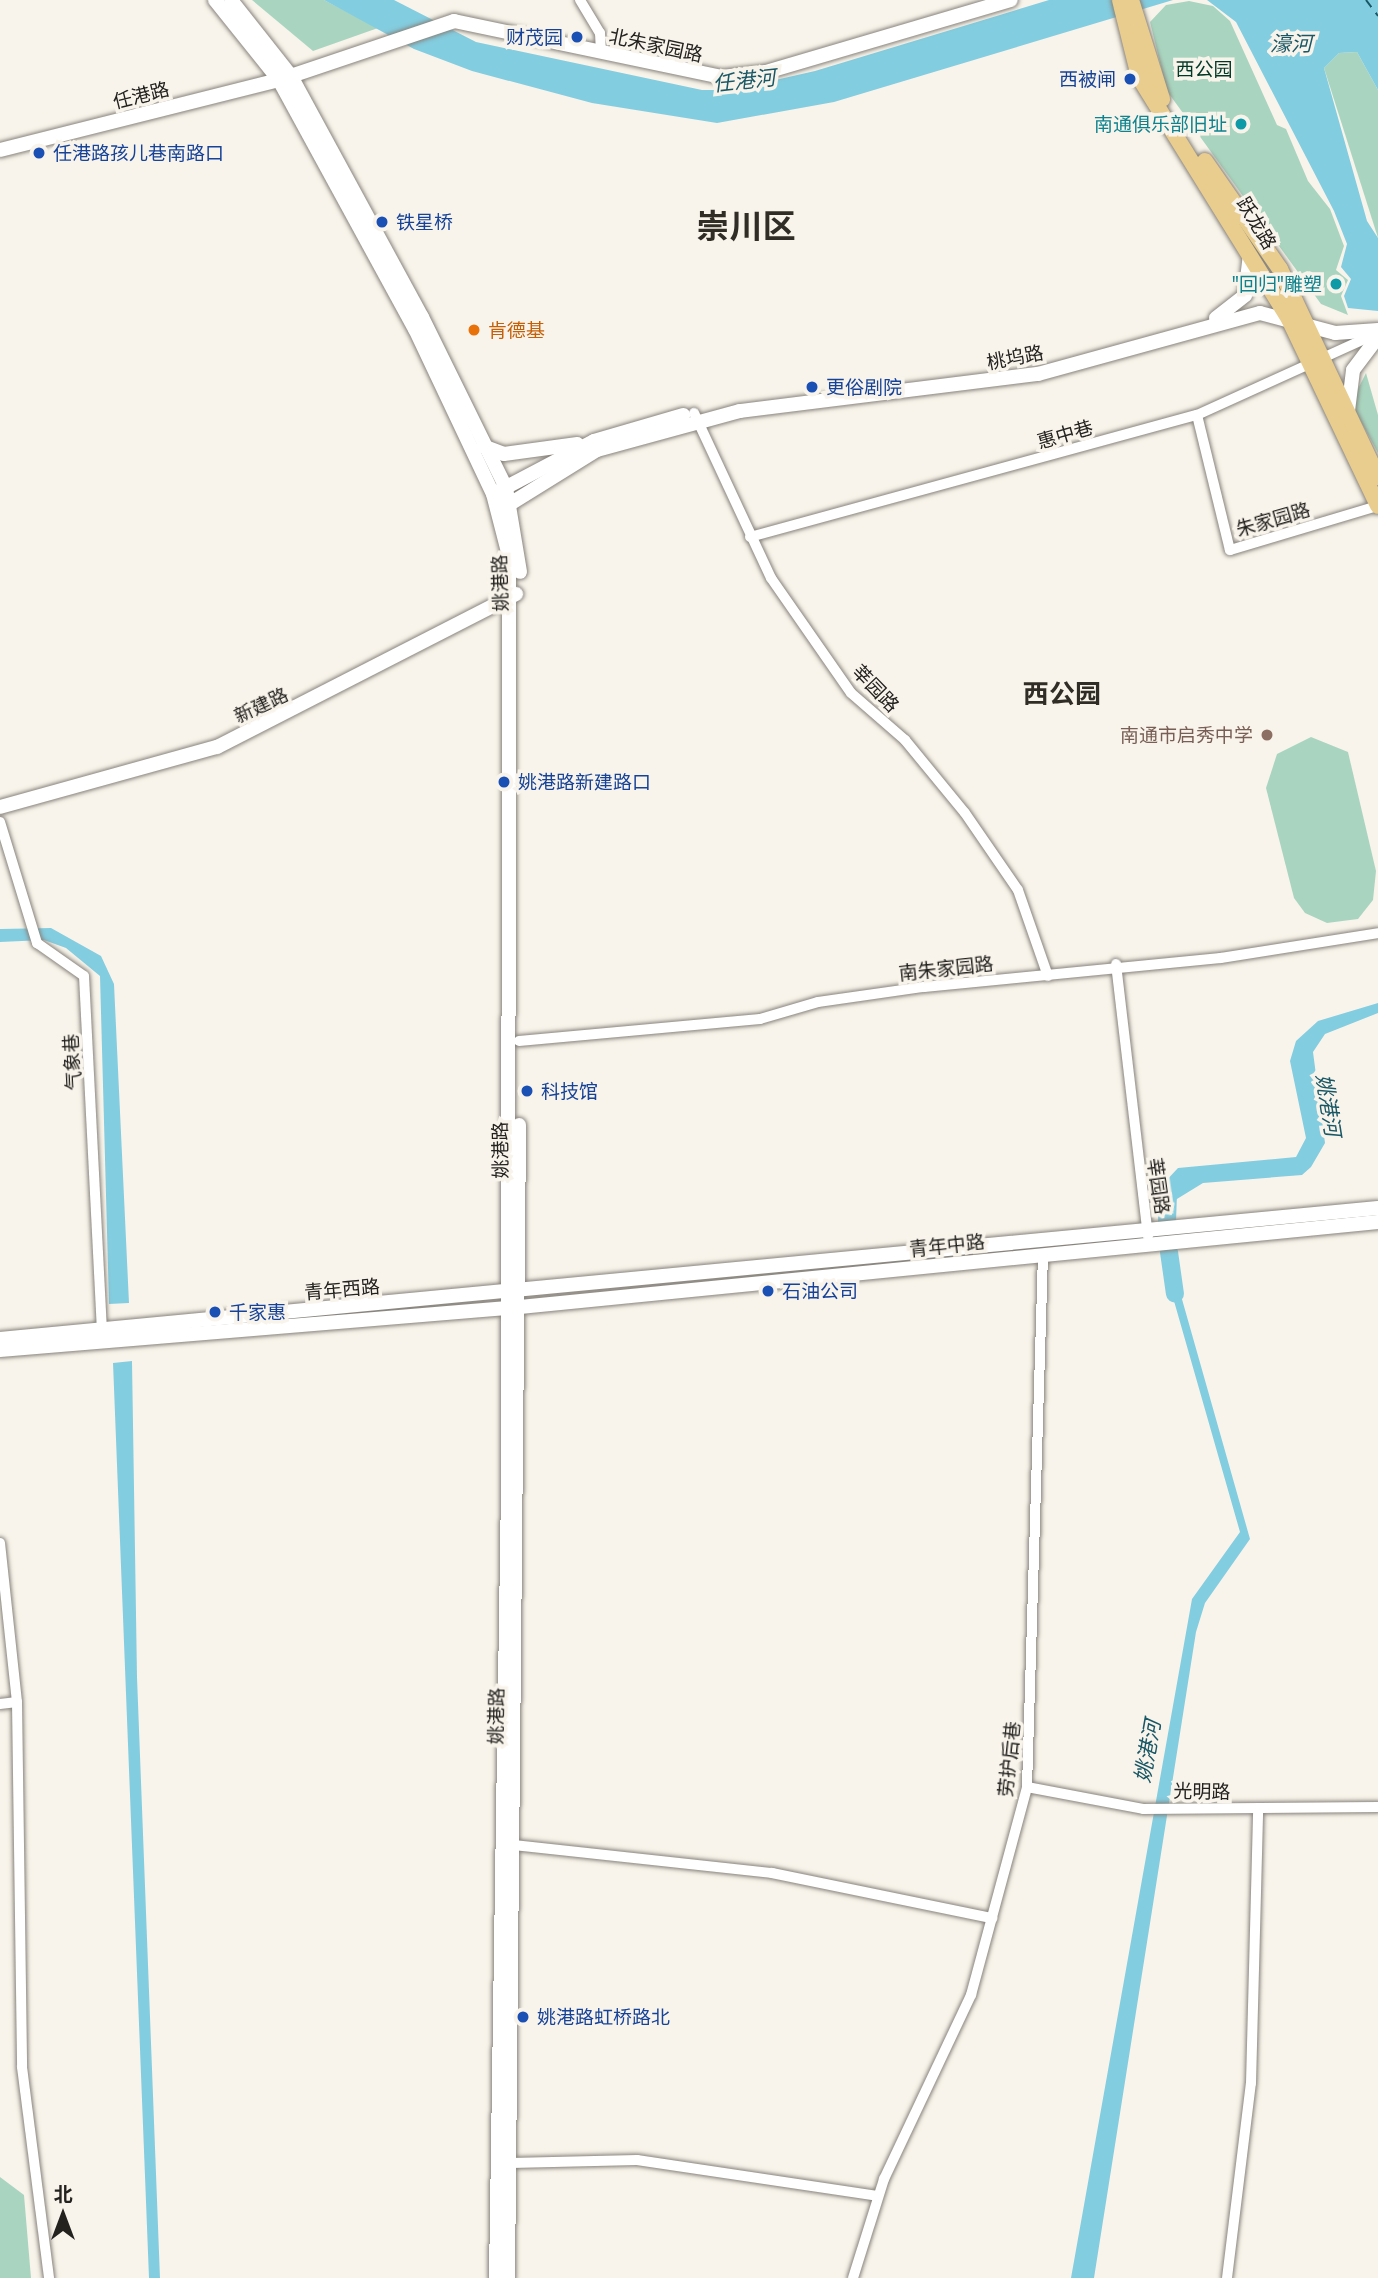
<!DOCTYPE html>
<meta charset="utf-8">
<style>
body{margin:0}
#map{position:relative;width:1378px;height:2278px;overflow:hidden;background:#f9f4eb;font-family:Commissioner,"Noto Sans SC",sans-serif}
div>[style]{position:absolute}
[style*='--x']{left:calc(var(--x)*1px);top:calc(var(--y)*1px);width:calc(var(--w)*1px);rotate:calc(var(--a)*1deg)}
.green>*{inset:0;background:#a9d5c0}
.water>*{inset:0;background:#83cde0}
.river>*{height:18px;margin:-9px;padding:0 9px;transform-origin:9px;border-radius:9px;background:#83cde0}
.ferry>*{height:2px;margin-top:-1px;transform-origin:0;background:repeating-linear-gradient(90deg,#185765 0 9px,transparent 0 16px)}
.roads{filter:drop-shadow(0 0 2px #87837c) drop-shadow(0 0 2px #87837c)}
.street>*{height:10px;margin:-5px;padding:0 5px;transform-origin:5px;border-radius:5px;background:#fff}
.secondary>*{height:14px;margin:-7px;padding:0 7px;transform-origin:7px;border-radius:7px;background:#fff}
.primary>*{height:16px;margin:-8px;padding:0 8px;transform-origin:8px;border-radius:8px;background:#e9cd8e}
.dots>*{width:19px;height:19px;translate:-50% -50%;box-sizing:border-box;border:4px solid #f9f4eb;border-radius:50%}
span{translate:-50% -50%;white-space:nowrap;text-align:center;line-height:1.15;-webkit-text-stroke:7px #f9f4eb;paint-order:stroke}
.transit-label{font-size:19px;color:#164399}
.right{translate:-100% -50%;text-align:right}
.left{translate:0 -50%;text-align:left}
.street-label{font-size:19px;color:#23221f}
.park-label{font-size:19px;color:#003826}
.culture-label{font-size:19px;color:#0d838f}
.food-label{font-size:19px;color:#c56008}
.education-label{font-size:19px;color:#785e54}
.water-label{font-size:21px;color:#185765;font-style:italic}
.district-label{font-size:26px;color:#302c26;font-weight:700}
.town-label{font-size:33px;color:#302c26;font-weight:700}
.north{position:absolute;left:28px;top:2180px;width:70px;height:70px;-webkit-text-stroke:5px #f9f4eb;paint-order:stroke;rotate:0deg;font-size:19px;font-weight:700;line-height:28px;text-align:center;color:#23221f}
.north::after{content:'';display:block;margin:auto;width:24px;height:32px;background:#23221f;clip-path:polygon(50% 0,100% 100%,50% 72%,0 100%)}
</style>
<div id="map">
<div class="green">
<i style="clip-path:polygon(252px 0,324px 0,378px 28px,313px 51px)"></i>
<i style="clip-path:polygon(1189px 1px,1213px 6px,1230px 21px,1277px 125px,1286px 129px,1308px 181px,1330px 209px,1344px 246px,1336px 270px,1348px 280px,1341px 296px,1348px 315px,1321px 304px,1167px 91px,1150px 22px,1166px 5px)"></i>
<i style="clip-path:polygon(1357px 52px,1378px 90px,1378px 238px,1324px 68px,1339px 53px)"></i>
<i style="clip-path:polygon(1366px 373px,1378px 415px,1378px 453px,1351px 403px)"></i>
<i style="clip-path:polygon(1311px 737px,1348px 752px,1376px 871px,1373px 900px,1358px 919px,1327px 923px,1305px 913px,1294px 898px,1266px 788px,1277px 754px)"></i>
<i style="clip-path:polygon(0 2177px,24px 2195px,31px 2278px,0 2278px)"></i>
</div>
<div class="water">
<i style="clip-path:polygon(324px 0,394px 0,476px 42px,702px 90px,731px 90px,815px 71px,1049px 0,1173px 0,834px 102px,717px 123px,592px 103px,472px 71px,414px 49px)"></i>
<i style="clip-path:polygon(1207px 0,1378px 0,1378px 90px,1357px 52px,1339px 53px,1324px 68px,1367px 221px,1378px 238px,1378px 311px,1348px 308px,1344px 296px,1351px 279px,1341px 267px,1347px 244px,1334px 211px,1236px 22px)"></i>
<i style="clip-path:polygon(51px 928px,101px 956px,114px 984px,129px 1303px,109px 1304px,100px 976px,66px 948px,44px 940px,0 942px,0 929px)"></i>
<i style="clip-path:polygon(1378px 1003px,1378px 1013px,1325px 1034px,1313px 1052px,1325px 1143px,1311px 1167px,1302px 1175px,1203px 1183px,1159px 1210px,1163px 1184px,1178px 1168px,1296px 1157px,1306px 1138px,1290px 1061px,1296px 1041px,1318px 1021px)"></i>
<i style="clip-path:polygon(1174px 1271px,1250px 1539px,1205px 1603px,1196px 1632px,1094px 2278px,1071px 2278px,1192px 1599px,1240px 1532px,1166px 1273px)"></i>
<i style="clip-path:polygon(132px 1361px,137px 1677px,160px 2278px,149px 2278px,113px 1363px)"></i>
</div>
<div class="river">
<i style="--x:1167;--y:1222;--w:34;--a:-88"></i>
<i style="--x:1169;--y:1252;--w:42;--a:81.9"></i>
</div>
<div class="ferry">
<i style="--x:1366;--y:0;--w:20;--a:53"></i>
</div>
<div class="roads">
<div class="street">
<i style="--x:580;--y:0;--w:39;--a:59"></i>
<i style="--x:600;--y:33;--w:20;--a:87"></i>
<i style="--x:694;--y:413;--w:182;--a:65"></i>
<i style="--x:771;--y:578;--w:140;--a:55.2"></i>
<i style="--x:851;--y:693;--w:72;--a:41"></i>
<i style="--x:905;--y:740;--w:94;--a:50.6"></i>
<i style="--x:965;--y:813;--w:93;--a:55.5"></i>
<i style="--x:1018;--y:890;--w:91;--a:70.8"></i>
<i style="--x:1197;--y:415;--w:139;--a:76.3"></i>
<i style="--x:1230;--y:550;--w:154;--a:-16.6"></i>
<i style="--x:750;--y:537;--w:463;--a:-15.3"></i>
<i style="--x:1197;--y:415;--w:199;--a:-24.4"></i>
<i style="--x:0;--y:822;--w:127;--a:73"></i>
<i style="--x:37;--y:943;--w:57;--a:35.1"></i>
<i style="--x:84;--y:976;--w:354;--a:87.1"></i>
<i style="--x:1116;--y:964;--w:274;--a:83.3"></i>
<i style="--x:519;--y:1041;--w:242;--a:-5.2"></i>
<i style="--x:760;--y:1019;--w:60;--a:-16.3"></i>
<i style="--x:818;--y:1002;--w:107;--a:-8.1"></i>
<i style="--x:924;--y:987;--w:298;--a:-5.6"></i>
<i style="--x:1221;--y:958;--w:159;--a:-9"></i>
<i style="--x:0;--y:1543;--w:160;--a:83.9"></i>
<i style="--x:17;--y:1702;--w:365;--a:89.2"></i>
<i style="--x:22;--y:2067;--w:213;--a:82.7"></i>
<i style="--x:0;--y:1704;--w:17;--a:-7"></i>
<i style="--x:1027;--y:1787;--w:118;--a:10.7"></i>
<i style="--x:1143;--y:1809;--w:235;--a:-0.5"></i>
<i style="--x:514;--y:1845;--w:260;--a:6.2"></i>
<i style="--x:772;--y:1873;--w:225;--a:11.6"></i>
<i style="--x:511;--y:2163;--w:126;--a:-1.4"></i>
<i style="--x:637;--y:2160;--w:243;--a:8.5"></i>
<i style="--x:853;--y:2278;--w:104;--a:-72.6"></i>
<i style="--x:884;--y:2179;--w:204;--a:-64.7"></i>
<i style="--x:971;--y:1995;--w:215;--a:-74.9"></i>
<i style="--x:1027;--y:1787;--w:532;--a:-88.28"></i>
<i style="--x:1227;--y:2278;--w:196;--a:-83"></i>
<i style="--x:1251;--y:2083;--w:274;--a:-88.5"></i>
</div>
<div class="secondary">
<i style="--x:215;--y:0;--w:102;--a:51.3"></i>
<i style="--x:279;--y:80;--w:284;--a:61.4"></i>
<i style="--x:415;--y:329;--w:183;--a:64.7"></i>
<i style="--x:493;--y:494;--w:64;--a:75.5"></i>
<i style="--x:509;--y:556;--w:932;--a:90.06"></i>
<i style="--x:508;--y:1488;--w:790;--a:90.87"></i>
<i style="--x:231;--y:0;--w:97;--a:51.7"></i>
<i style="--x:291;--y:76;--w:274;--a:61.5"></i>
<i style="--x:422;--y:317;--w:191;--a:63.8"></i>
<i style="--x:506;--y:488;--w:85;--a:80.5"></i>
<i style="--x:0;--y:150;--w:288;--a:-14.1"></i>
<i style="--x:279;--y:80;--w:185;--a:-18.6"></i>
<i style="--x:454;--y:21;--w:274;--a:11.8"></i>
<i style="--x:722;--y:77;--w:44;--a:-6.5"></i>
<i style="--x:766;--y:72;--w:255;--a:-16.4"></i>
<i style="--x:1216;--y:318;--w:37;--a:-38"></i>
<i style="--x:1245;--y:295;--w:39;--a:-83"></i>
<i style="--x:1348;--y:411;--w:41;--a:-83"></i>
<i style="--x:1353;--y:370;--w:41;--a:-52.9"></i>
<i style="--x:483;--y:446;--w:22;--a:21"></i>
<i style="--x:504;--y:454;--w:74;--a:-7.8"></i>
<i style="--x:499;--y:491;--w:107;--a:-27.8"></i>
<i style="--x:594;--y:441;--w:93;--a:-16.3"></i>
<i style="--x:505;--y:507;--w:108;--a:-31.8"></i>
<i style="--x:597;--y:450;--w:148;--a:-15.3"></i>
<i style="--x:740;--y:411;--w:300;--a:-7.1"></i>
<i style="--x:1038;--y:374;--w:230;--a:-15.4"></i>
<i style="--x:1260;--y:313;--w:78;--a:14.9"></i>
<i style="--x:1335;--y:333;--w:43;--a:-4"></i>
<i style="--x:0;--y:807;--w:225;--a:-15.5"></i>
<i style="--x:217;--y:747;--w:336;--a:-27.1"></i>
<i style="--x:0;--y:1339;--w:1384;--a:-5.43"></i>
<i style="--x:0;--y:1350;--w:522;--a:-4.73"></i>
<i style="--x:520;--y:1307;--w:862;--a:-5.66"></i>
<i style="--x:508;--y:2278;--w:1153;--a:-89.45"></i>
</div>
<div class="primary">
<i style="--x:1120;--y:0;--w:79;--a:76.1"></i>
<i style="--x:1139;--y:77;--w:285;--a:58.2"></i>
<i style="--x:1289;--y:319;--w:207;--a:64.5"></i>
<i style="--x:1131;--y:0;--w:104;--a:72.6"></i>
<i style="--x:1205;--y:161;--w:131;--a:55.2"></i>
<i style="--x:1280;--y:269;--w:230;--a:64.8"></i>
</div>
</div>
<div class="dots">
<i style="left:577px;top:37px;background:#1a4fb4"></i>
<i style="left:1130px;top:79px;background:#1a4fb4"></i>
<i style="left:1241px;top:124px;background:#0f9aa8"></i>
<i style="left:39px;top:153px;background:#1a4fb4"></i>
<i style="left:382px;top:222px;background:#1a4fb4"></i>
<i style="left:1336px;top:284px;background:#0f9aa8"></i>
<i style="left:474px;top:330px;background:#e8710a"></i>
<i style="left:812px;top:387px;background:#1a4fb4"></i>
<i style="left:1267px;top:735px;background:#8d6e63"></i>
<i style="left:504px;top:782px;background:#1a4fb4"></i>
<i style="left:527px;top:1091px;background:#1a4fb4"></i>
<i style="left:768px;top:1291px;background:#1a4fb4"></i>
<i style="left:215px;top:1312px;background:#1a4fb4"></i>
<i style="left:523px;top:2017px;background:#1a4fb4"></i>
</div>
<div class="transit-label">
<span class="right" style="left:563px;top:37px">财茂园</span>
<span class="right" style="left:1116px;top:79px">西被闸</span>
<span class="left" style="left:53px;top:153px">任港路孩儿巷南路口</span>
<span class="left" style="left:396px;top:222px">铁星桥</span>
<span class="left" style="left:826px;top:387px">更俗剧院</span>
<span class="left" style="left:518px;top:782px">姚港路新建路口</span>
<span class="left" style="left:541px;top:1091px">科技馆</span>
<span class="left" style="left:782px;top:1291px">石油公司</span>
<span class="left" style="left:229px;top:1312px">千家惠</span>
<span class="left" style="left:537px;top:2017px">姚港路虹桥路北</span>
</div>
<div class="street-label">
<span style="left:656px;top:45px;rotate:12deg">北朱家园路</span>
<span style="left:141px;top:95px;rotate:-14deg">任港路</span>
<span style="left:1257px;top:223px;rotate:59deg">跃龙路</span>
<span style="left:1015px;top:357px;rotate:-11deg">桃坞路</span>
<span style="left:1065px;top:434px;rotate:-16deg">惠中巷</span>
<span style="left:1273px;top:519px;rotate:-16deg">朱家园路</span>
<span style="left:500px;top:583px;rotate:-92deg">姚港路</span>
<span style="left:876px;top:688px;rotate:46deg">莘园路</span>
<span style="left:261px;top:705px;rotate:-25deg">新建路</span>
<span style="left:946px;top:968px;rotate:-6deg">南朱家园路</span>
<span style="left:72px;top:1062px;rotate:-93deg">气象巷</span>
<span style="left:500px;top:1150px;rotate:-91deg">姚港路</span>
<span style="left:1159px;top:1186px;rotate:82deg">莘园路</span>
<span style="left:947px;top:1245px;rotate:-6deg">青年中路</span>
<span style="left:342px;top:1289px;rotate:-5deg">青年西路</span>
<span style="left:496px;top:1716px;rotate:-89deg">姚港路</span>
<span style="left:1009px;top:1759px;rotate:-84deg">劳护后巷</span>
<span style="left:1202px;top:1791px;rotate:1deg">光明路</span>
</div>
<div class="park-label">
<span style="left:1204px;top:69px">西公园</span>
</div>
<div class="culture-label">
<span class="right" style="left:1227px;top:124px">南通俱乐部旧址</span>
<span class="right" style="left:1322px;top:284px">"回归"雕塑</span>
</div>
<div class="food-label">
<span class="left" style="left:488px;top:330px">肯德基</span>
</div>
<div class="education-label">
<span class="right" style="left:1253px;top:735px">南通市启秀中学</span>
</div>
<div class="water-label">
<span style="left:1291px;top:43px">濠河</span>
<span style="left:744px;top:80px;rotate:-6deg">任港河</span>
<span style="left:1329px;top:1105px;rotate:81deg">姚港河</span>
<span style="left:1147px;top:1751px;rotate:-80deg">姚港河</span>
</div>
<div class="district-label">
<span style="left:1062px;top:693px">西公园</span>
</div>
<div class="town-label">
<span style="left:746px;top:225px">崇川区</span>
</div>
<div class="north">北</div>
</div>
